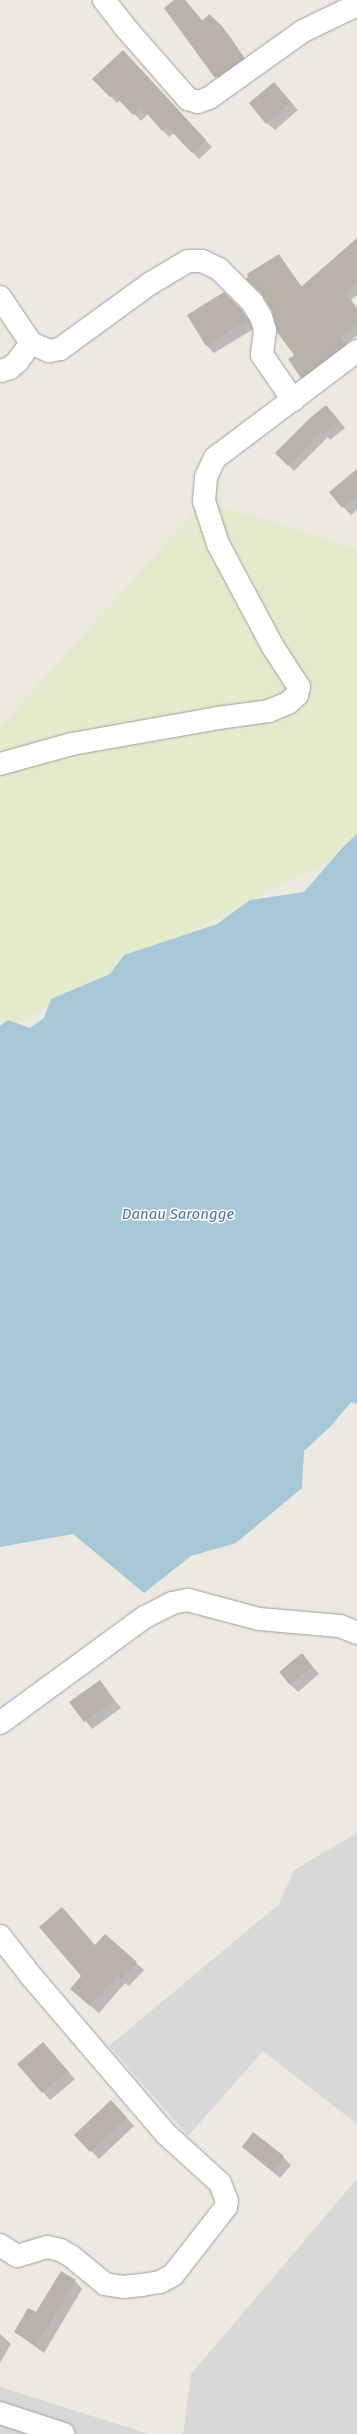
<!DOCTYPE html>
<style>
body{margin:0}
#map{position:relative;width:357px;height:2434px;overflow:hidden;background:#ece9e1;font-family:"Fira Sans",sans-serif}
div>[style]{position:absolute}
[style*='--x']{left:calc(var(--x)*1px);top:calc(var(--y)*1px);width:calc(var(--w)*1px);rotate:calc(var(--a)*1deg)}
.residential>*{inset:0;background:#d9d8d8}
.farmland>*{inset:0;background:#e5eacd}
.water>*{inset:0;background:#a5c7d6}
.shadow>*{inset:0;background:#0003}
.building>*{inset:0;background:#b8b2ab}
.roads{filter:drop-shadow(0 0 1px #9f9f9f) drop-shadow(0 0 1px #9f9f9f)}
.minor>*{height:22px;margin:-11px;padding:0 11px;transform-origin:11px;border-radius:11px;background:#fff}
span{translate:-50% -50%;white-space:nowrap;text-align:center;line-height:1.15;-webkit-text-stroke:3px #fff;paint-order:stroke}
.water-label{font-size:15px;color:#5072a2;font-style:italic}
</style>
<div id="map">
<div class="residential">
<i style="clip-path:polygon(357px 1833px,357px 2124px,263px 2051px,188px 2136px,109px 2046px,279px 1904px,294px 1870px)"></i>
<i style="clip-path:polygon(357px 2179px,357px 2434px,183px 2434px,191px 2374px)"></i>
<i style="clip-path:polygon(0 2387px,149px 2434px,0 2434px)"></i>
</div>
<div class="farmland">
<i style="clip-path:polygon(204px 501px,357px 549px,357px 848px,250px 900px,0 1033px,0 727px)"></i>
</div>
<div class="water">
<i style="clip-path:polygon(357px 834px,357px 1404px,351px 1402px,331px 1426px,304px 1451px,302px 1488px,236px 1543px,191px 1556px,144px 1593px,73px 1534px,0 1547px,0 1026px,8px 1020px,30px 1028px,44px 1018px,51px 999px,110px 974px,124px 955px,217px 924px,250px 900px,304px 892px,344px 846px)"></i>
</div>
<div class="shadow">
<i style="clip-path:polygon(175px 0,185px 0,203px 21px,209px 15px,229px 35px,250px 66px,223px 85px,165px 8px)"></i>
<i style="clip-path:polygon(129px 58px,212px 147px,199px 159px,174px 133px,169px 137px,148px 114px,141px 121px,120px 100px,117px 103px,94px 79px)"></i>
<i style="clip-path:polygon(281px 91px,298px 110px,275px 130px,267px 123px)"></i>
<i style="clip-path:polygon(357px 240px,357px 295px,351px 300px,357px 308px,357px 335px,346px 344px,351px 352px,308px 384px,302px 377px,295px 356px,279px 255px,302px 287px)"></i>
<i style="clip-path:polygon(224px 293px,249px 319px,255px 328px,214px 353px,207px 346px)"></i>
<i style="clip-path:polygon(332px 412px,345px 428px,330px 440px,328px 437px,294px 471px,276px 453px)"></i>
<i style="clip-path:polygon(357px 470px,357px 510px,351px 515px,330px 493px)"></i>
<i style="clip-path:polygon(302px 1654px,319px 1674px,298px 1692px,290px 1684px)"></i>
<i style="clip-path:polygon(100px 1682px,121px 1708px,92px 1729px,71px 1702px)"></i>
<i style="clip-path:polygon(62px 1908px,95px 1946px,136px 1963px,144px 1970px,129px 1986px,125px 1983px,99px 2013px,79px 1996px,82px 1976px)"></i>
<i style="clip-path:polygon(43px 2043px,75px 2079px,50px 2100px,43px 2092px)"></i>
<i style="clip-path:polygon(119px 2109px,134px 2126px,99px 2159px,76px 2135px)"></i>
<i style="clip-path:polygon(243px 2147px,283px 2157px,291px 2165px,280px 2178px)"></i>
<i style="clip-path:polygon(75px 2281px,82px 2289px,44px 2353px,15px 2332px)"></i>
<i style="clip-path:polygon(0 2334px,11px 2344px,0 2363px)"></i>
</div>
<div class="building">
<i style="clip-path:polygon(174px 0,185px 0,202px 21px,209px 14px,222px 26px,243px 58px,215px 78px,164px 8px)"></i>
<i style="clip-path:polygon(123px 50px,206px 140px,192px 153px,166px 126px,162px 131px,141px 107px,133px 115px,113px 94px,110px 97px,92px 79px)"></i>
<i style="clip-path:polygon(274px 82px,291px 102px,266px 124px,249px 103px)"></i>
<i style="clip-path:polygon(357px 238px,357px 282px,345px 293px,357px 309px,357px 324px,340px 337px,345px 345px,301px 378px,288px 359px,294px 355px,277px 332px,272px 311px,261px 293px,246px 279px,248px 277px,247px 274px,279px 254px,301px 287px)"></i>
<i style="clip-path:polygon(224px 292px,242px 310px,248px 320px,206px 346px,187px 315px)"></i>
<i style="clip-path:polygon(326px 405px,339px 421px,323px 434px,321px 432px,288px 466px,275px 453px,310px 418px)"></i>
<i style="clip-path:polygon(357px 469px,357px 496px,342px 508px,329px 492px)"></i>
<i style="clip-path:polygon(302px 1653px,312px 1666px,290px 1685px,279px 1672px)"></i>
<i style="clip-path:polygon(100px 1680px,114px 1700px,84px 1722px,69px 1702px)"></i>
<i style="clip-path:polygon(62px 1907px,95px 1945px,105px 1934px,137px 1962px,121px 1980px,117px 1976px,90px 2006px,70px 1989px,81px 1976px,39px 1927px)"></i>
<i style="clip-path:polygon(43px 2042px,68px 2071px,42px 2093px,17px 2064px)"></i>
<i style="clip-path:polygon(111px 2100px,127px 2118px,90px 2152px,74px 2135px)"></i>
<i style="clip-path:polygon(253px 2132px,284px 2156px,272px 2171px,242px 2147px)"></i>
<i style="clip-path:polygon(61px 2271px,76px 2280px,36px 2346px,14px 2332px,28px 2308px,36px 2312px)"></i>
</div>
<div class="roads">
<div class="minor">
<i style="--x:104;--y:0;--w:33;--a:52"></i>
<i style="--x:124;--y:26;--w:97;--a:48.8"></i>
<i style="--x:188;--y:99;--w:10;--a:17"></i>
<i style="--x:198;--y:102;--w:12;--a:-20"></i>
<i style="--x:209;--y:98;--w:115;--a:-35.5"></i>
<i style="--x:303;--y:31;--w:60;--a:-25.7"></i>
<i style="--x:0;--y:297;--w:55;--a:56"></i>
<i style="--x:31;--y:343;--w:22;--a:126"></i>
<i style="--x:18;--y:361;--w:11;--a:139"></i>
<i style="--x:10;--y:368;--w:10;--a:163"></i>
<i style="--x:31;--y:343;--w:20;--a:24"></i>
<i style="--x:49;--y:351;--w:11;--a:-10"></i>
<i style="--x:60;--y:349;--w:112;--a:-36"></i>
<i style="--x:151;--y:283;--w:43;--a:-30.7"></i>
<i style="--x:188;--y:261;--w:14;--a:0"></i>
<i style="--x:202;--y:261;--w:19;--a:25"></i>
<i style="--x:219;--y:269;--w:47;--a:45"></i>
<i style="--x:252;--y:302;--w:17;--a:59"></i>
<i style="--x:261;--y:317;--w:14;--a:73"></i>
<i style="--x:265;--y:330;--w:25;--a:97"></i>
<i style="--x:262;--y:355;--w:55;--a:55.4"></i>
<i style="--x:0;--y:764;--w:75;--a:-15.5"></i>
<i style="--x:72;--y:744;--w:148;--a:-10.1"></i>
<i style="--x:218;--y:718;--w:51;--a:-7.8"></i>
<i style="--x:269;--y:711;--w:21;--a:-23"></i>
<i style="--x:288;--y:703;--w:12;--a:-42"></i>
<i style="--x:297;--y:695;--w:8;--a:-76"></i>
<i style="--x:299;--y:687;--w:48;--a:-123"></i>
<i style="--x:273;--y:647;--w:117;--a:-118.1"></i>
<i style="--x:218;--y:544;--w:45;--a:-108"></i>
<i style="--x:204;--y:501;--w:24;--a:-85"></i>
<i style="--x:206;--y:477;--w:21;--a:-65"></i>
<i style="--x:215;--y:458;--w:178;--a:-37"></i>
<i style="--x:0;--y:1723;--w:180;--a:-36.2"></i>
<i style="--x:145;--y:1617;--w:30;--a:-27"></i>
<i style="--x:172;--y:1603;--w:16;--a:-11"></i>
<i style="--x:188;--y:1600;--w:73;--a:15"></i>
<i style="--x:259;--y:1619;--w:81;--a:4.9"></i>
<i style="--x:340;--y:1626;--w:18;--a:22"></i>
<i style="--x:0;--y:1936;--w:51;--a:52.2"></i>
<i style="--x:31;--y:1976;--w:208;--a:49.5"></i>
<i style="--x:166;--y:2134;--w:73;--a:42.2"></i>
<i style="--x:220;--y:2183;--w:19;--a:69"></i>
<i style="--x:227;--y:2201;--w:6;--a:99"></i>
<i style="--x:226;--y:2207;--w:86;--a:127.9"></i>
<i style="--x:173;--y:2275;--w:15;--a:152"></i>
<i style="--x:160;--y:2282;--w:18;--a:171"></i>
<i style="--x:142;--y:2285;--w:19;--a:174"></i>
<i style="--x:123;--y:2287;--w:18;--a:-171"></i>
<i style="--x:105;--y:2284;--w:44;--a:-140.5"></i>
<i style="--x:71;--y:2256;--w:13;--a:-151"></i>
<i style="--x:60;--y:2250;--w:13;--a:-167"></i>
<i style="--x:47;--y:2247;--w:31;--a:163"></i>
<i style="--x:17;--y:2256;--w:20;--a:-147"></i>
<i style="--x:0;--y:2413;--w:67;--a:18.2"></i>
</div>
</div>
<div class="water-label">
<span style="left:178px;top:1215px">Danau Sarongge</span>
</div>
</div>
